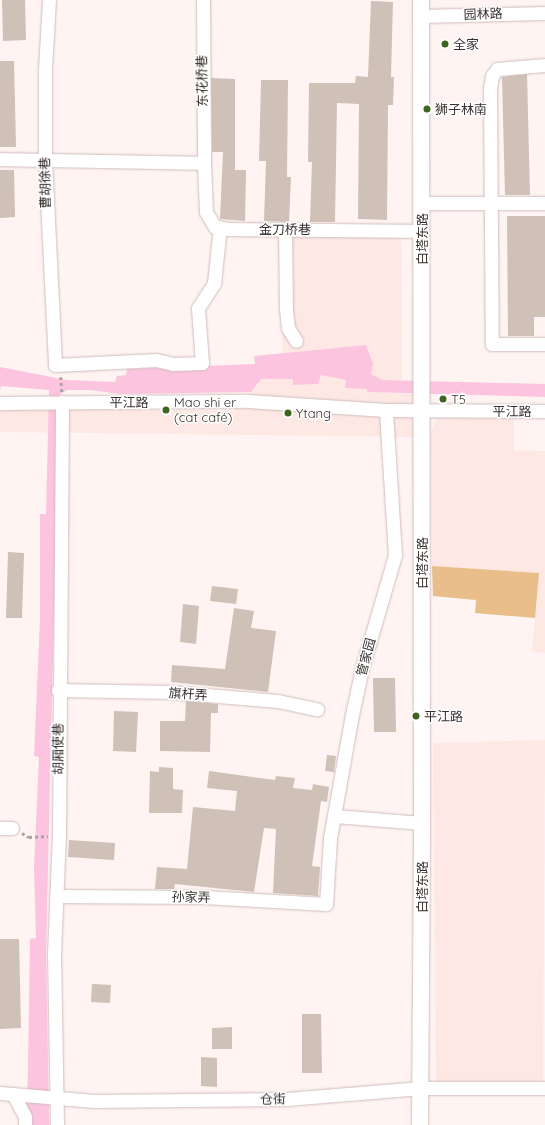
<!DOCTYPE html>
<meta charset="utf-8">
<style>
body{margin:0}
#map{position:relative;width:545px;height:1125px;overflow:hidden;background:#fff4f2;font-family:Quicksand,"Noto Sans SC",sans-serif}
div>[style]{position:absolute}
[style*='--x']{left:calc(var(--x)*1px);top:calc(var(--y)*1px);width:calc(var(--w)*1px);rotate:calc(var(--a)*1deg)}
.built>*{inset:0;background:#fde8e4}
.green>*{inset:0;background:#e9be8a}
.water>*{inset:0;background:#fcc4df}
.building>*{inset:0;background:#cfc0b8}
.path>*{height:2.5px;margin-top:-1.25px;transform-origin:0;background:repeating-linear-gradient(90deg,#aca2a1 0 3px,transparent 0 6px)}
.roads{filter:drop-shadow(0 0 1px #cebdba) drop-shadow(0 0 1px #cebdba)}
.minor>*{height:13px;margin:-6.5px;padding:0 6.5px;transform-origin:6.5px;border-radius:6.5px;background:#fff}
.major>*{height:16px;margin:-8px;padding:0 8px;transform-origin:8px;border-radius:8px;background:#fff}
.dots>*{width:11px;height:11px;translate:-50% -50%;box-sizing:border-box;border:2px solid #fff;border-radius:50%}
span{translate:-50% -50%;white-space:nowrap;text-align:center;line-height:1.15;-webkit-text-stroke:3px #fff;paint-order:stroke}
.street-label{font-size:13px;color:#37302f}
.poi-label{font-size:13px;color:#37302f}
.left{translate:0 -50%;text-align:left}
</style>
<div id="map">
<div class="built">
<i style="clip-path:polygon(277px 232px,401px 234px,402px 380px,382px 380px,371px 374px,372px 364px,366px 345px,283px 353px)"></i>
<i style="clip-path:polygon(321px 375px,347px 380px,345px 388px,367px 389px,367px 392px,413px 394px,413px 437px,0 432px,0 408px,234px 411px,261px 379px,293px 379px,293px 385px,318px 384px)"></i>
<i style="clip-path:polygon(514px 414px,514px 450px,545px 451px,545px 653px,532px 652px,539px 573px,432px 566px,431px 432px,436px 420px,445px 415px)"></i>
<i style="clip-path:polygon(545px 740px,543px 1085px,436px 1088px,433px 743px)"></i>
</div>
<div class="green">
<i style="clip-path:polygon(432px 566px,539px 573px,535px 618px,475px 613px,476px 600px,433px 596px)"></i>
</div>
<div class="water">
<i style="clip-path:polygon(366px 345px,373px 364px,371px 374px,382px 380px,545px 384px,545px 397px,367px 392px,367px 389px,345px 388px,346px 380px,321px 375px,318px 384px,293px 385px,293px 379px,261px 379px,251px 392px,120px 394px,90px 390px,67px 390px,59px 395px,46px 952px,49px 1125px,27px 1125px,30px 939px,36px 938px,34px 867px,39px 757px,34px 756px,40px 619px,40px 514px,46px 514px,49px 390px,1px 386px,0 390px,0 367px,67px 380px,115px 382px,117px 376px,126px 375px,127px 369px,255px 364px,254px 356px)"></i>
</div>
<div class="building">
<i style="clip-path:polygon(2px 0,25px 0,26px 40px,3px 41px)"></i>
<i style="clip-path:polygon(371px 1px,393px 2px,391px 77px,394px 77px,393px 105px,388px 105px,387px 220px,358px 219px,359px 104px,337px 103px,335px 222px,310px 222px,312px 162px,308px 162px,309px 83px,355px 83px,356px 76px,368px 77px)"></i>
<i style="clip-path:polygon(0 61px,14px 61px,16px 147px,0 147px)"></i>
<i style="clip-path:polygon(527px 74px,530px 195px,505px 195px,502px 77px)"></i>
<i style="clip-path:polygon(211px 78px,235px 79px,235px 170px,246px 170px,245px 221px,220px 219px,223px 152px,212px 152px)"></i>
<i style="clip-path:polygon(261px 80px,288px 80px,287px 177px,291px 177px,289px 222px,264px 221px,266px 161px,259px 161px)"></i>
<i style="clip-path:polygon(0 170px,14px 170px,15px 217px,0 218px)"></i>
<i style="clip-path:polygon(507px 216px,545px 216px,545px 317px,534px 317px,534px 336px,508px 336px)"></i>
<i style="clip-path:polygon(8px 552px,24px 553px,22px 618px,6px 618px)"></i>
<i style="clip-path:polygon(212px 586px,238px 589px,236px 604px,210px 601px)"></i>
<i style="clip-path:polygon(183px 604px,199px 606px,196px 644px,180px 642px)"></i>
<i style="clip-path:polygon(234px 608px,254px 611px,251px 628px,276px 631px,268px 692px,171px 682px,172px 665px,225px 669px)"></i>
<i style="clip-path:polygon(373px 678px,395px 678px,396px 732px,374px 732px)"></i>
<i style="clip-path:polygon(186px 701px,218px 704px,218px 713px,211px 713px,210px 752px,160px 751px,160px 721px,185px 721px)"></i>
<i style="clip-path:polygon(114px 711px,138px 712px,136px 752px,113px 751px)"></i>
<i style="clip-path:polygon(327px 755px,336px 756px,334px 772px,325px 771px)"></i>
<i style="clip-path:polygon(159px 767px,173px 768px,173px 789px,183px 790px,182px 813px,149px 813px,150px 771px,159px 772px)"></i>
<i style="clip-path:polygon(209px 771px,275px 780px,276px 776px,295px 778px,293px 788px,312px 790px,313px 784px,329px 787px,327px 802px,321px 801px,312px 866px,320px 867px,318px 896px,273px 893px,276px 829px,264px 828px,254px 892px,175px 884px,174px 889px,155px 889px,157px 867px,187px 869px,193px 807px,235px 811px,237px 791px,207px 788px)"></i>
<i style="clip-path:polygon(69px 840px,115px 843px,114px 860px,68px 857px)"></i>
<i style="clip-path:polygon(0 939px,19px 939px,21px 1028px,0 1029px)"></i>
<i style="clip-path:polygon(92px 984px,111px 985px,110px 1003px,91px 1002px)"></i>
<i style="clip-path:polygon(302px 1014px,321px 1014px,322px 1073px,302px 1073px)"></i>
<i style="clip-path:polygon(232px 1027px,232px 1049px,212px 1049px,212px 1028px)"></i>
<i style="clip-path:polygon(201px 1057px,217px 1058px,217px 1087px,201px 1086px)"></i>
</div>
<div class="path">
<i style="--x:61;--y:377;--w:15;--a:86"></i>
<i style="--x:22;--y:833;--w:8;--a:30"></i>
<i style="--x:29;--y:837;--w:19;--a:-3"></i>
</div>
<div class="roads">
<div class="minor">
<i style="--x:49;--y:0;--w:69;--a:93.3"></i>
<i style="--x:45;--y:69;--w:90;--a:90"></i>
<i style="--x:45;--y:159;--w:206;--a:87.2"></i>
<i style="--x:55;--y:365;--w:101;--a:-2.8"></i>
<i style="--x:156;--y:360;--w:17;--a:13"></i>
<i style="--x:173;--y:364;--w:29;--a:-2"></i>
<i style="--x:202;--y:363;--w:55;--a:-94.2"></i>
<i style="--x:198;--y:308;--w:30;--a:-57"></i>
<i style="--x:214;--y:283;--w:56;--a:-83.9"></i>
<i style="--x:203;--y:0;--w:163;--a:89.6"></i>
<i style="--x:204;--y:163;--w:49;--a:87.7"></i>
<i style="--x:206;--y:212;--w:17;--a:59"></i>
<i style="--x:215;--y:227;--w:14;--a:8"></i>
<i style="--x:229;--y:229;--w:193;--a:0.6"></i>
<i style="--x:420;--y:16;--w:125;--a:-1.4"></i>
<i style="--x:545;--y:65;--w:48;--a:175.2"></i>
<i style="--x:497;--y:69;--w:9;--a:126"></i>
<i style="--x:492;--y:76;--w:12;--a:99"></i>
<i style="--x:490;--y:88;--w:256;--a:89.6"></i>
<i style="--x:492;--y:344;--w:53;--a:0"></i>
<i style="--x:0;--y:159;--w:204;--a:1.1"></i>
<i style="--x:422;--y:203;--w:123;--a:0"></i>
<i style="--x:285;--y:229;--w:80;--a:89.3"></i>
<i style="--x:286;--y:309;--w:19;--a:84"></i>
<i style="--x:288;--y:328;--w:15;--a:58"></i>
<i style="--x:0;--y:403;--w:248;--a:-0.5"></i>
<i style="--x:248;--y:401;--w:138;--a:3.7"></i>
<i style="--x:386;--y:410;--w:159;--a:0.4"></i>
<i style="--x:58;--y:690;--w:113;--a:1"></i>
<i style="--x:171;--y:692;--w:107;--a:4.8"></i>
<i style="--x:278;--y:701;--w:40;--a:12"></i>
<i style="--x:335;--y:816;--w:87;--a:4.6"></i>
<i style="--x:0;--y:828;--w:12;--a:0"></i>
<i style="--x:56;--y:896;--w:148;--a:0.4"></i>
<i style="--x:204;--y:897;--w:122;--a:3.3"></i>
<i style="--x:326;--y:904;--w:66;--a:-86.5"></i>
<i style="--x:330;--y:838;--w:125;--a:-79.9"></i>
<i style="--x:352;--y:715;--w:48;--a:-78"></i>
<i style="--x:362;--y:668;--w:118;--a:-73.7"></i>
<i style="--x:395;--y:555;--w:145;--a:-93.6"></i>
<i style="--x:0;--y:1093;--w:94;--a:4.9"></i>
<i style="--x:94;--y:1101;--w:193;--a:-0.6"></i>
<i style="--x:287;--y:1099;--w:134;--a:-4.7"></i>
<i style="--x:421;--y:1088;--w:124;--a:0"></i>
<i style="--x:13;--y:1094;--w:26;--a:62"></i>
<i style="--x:25;--y:1117;--w:8;--a:90"></i>
<i style="--x:57;--y:1125;--w:172;--a:-91"></i>
<i style="--x:54;--y:953;--w:117;--a:-87.6"></i>
<i style="--x:59;--y:836;--w:434;--a:-89.6"></i>
</div>
<div class="major">
<i style="--x:420;--y:1125;--w:302;--a:-89.6"></i>
<i style="--x:422;--y:823;--w:823;--a:-90.07"></i>
</div>
</div>
<div class="dots">
<i style="left:445px;top:44px;background:#3e651f"></i>
<i style="left:427px;top:109px;background:#3e651f"></i>
<i style="left:443px;top:399px;background:#3e651f"></i>
<i style="left:166px;top:410px;background:#3e651f"></i>
<i style="left:288px;top:413px;background:#3e651f"></i>
<i style="left:416px;top:716px;background:#3e651f"></i>
</div>
<div class="street-label">
<span style="left:483px;top:14px;rotate:-2deg">园林路</span>
<span style="left:202px;top:81px;rotate:-91deg">东花桥巷</span>
<span style="left:45px;top:183px;rotate:-91deg">曹胡徐巷</span>
<span style="left:285px;top:229px">金刀桥巷</span>
<span style="left:422px;top:239px;rotate:-90deg">白塔东路</span>
<span style="left:129px;top:402px">平江路</span>
<span style="left:512px;top:411px">平江路</span>
<span style="left:422px;top:563px;rotate:-90deg">白塔东路</span>
<span style="left:366px;top:657px;rotate:-75deg">管家园</span>
<span style="left:188px;top:694px;rotate:4deg">旗杆弄</span>
<span style="left:58px;top:749px;rotate:-90deg">胡厢使巷</span>
<span style="left:422px;top:887px;rotate:-90deg">白塔东路</span>
<span style="left:191px;top:897px;rotate:1deg">孙家弄</span>
<span style="left:273px;top:1099px;rotate:-1deg">仓街</span>
</div>
<div class="poi-label">
<span class="left" style="left:453px;top:44px">全家</span>
<span class="left" style="left:435px;top:109px">狮子林南</span>
<span class="left" style="left:451px;top:399px">T5</span>
<span class="left" style="left:174px;top:410px">Mao shi er<br>(cat café)</span>
<span class="left" style="left:296px;top:413px">Ytang</span>
<span class="left" style="left:424px;top:716px">平江路</span>
</div>
</div>
